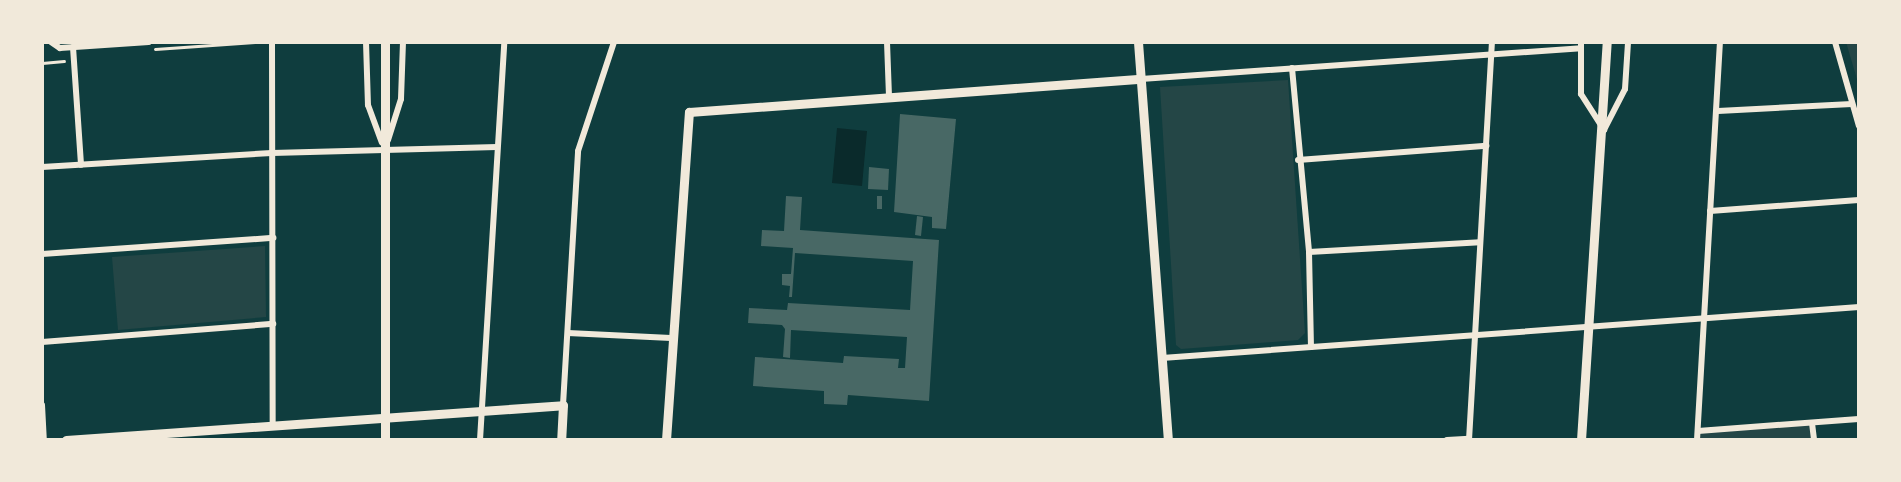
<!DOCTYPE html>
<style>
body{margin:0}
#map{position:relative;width:1901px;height:482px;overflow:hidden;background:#0f3d3e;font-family:"Fira Sans Condensed",sans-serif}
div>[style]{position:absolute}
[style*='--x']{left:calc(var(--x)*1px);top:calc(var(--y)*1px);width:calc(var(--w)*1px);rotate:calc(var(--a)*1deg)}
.green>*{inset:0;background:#244646}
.water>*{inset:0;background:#0a2a2b}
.building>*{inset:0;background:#486865}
.path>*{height:3px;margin:-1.5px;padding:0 1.5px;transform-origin:1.5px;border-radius:1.5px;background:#f1e9da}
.minor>*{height:6px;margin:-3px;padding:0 3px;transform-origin:3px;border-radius:3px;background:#f1e9da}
.tertiary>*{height:9px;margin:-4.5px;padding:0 4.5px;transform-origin:4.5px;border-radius:4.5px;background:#f1e9da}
span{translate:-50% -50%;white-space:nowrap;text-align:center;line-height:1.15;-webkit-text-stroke:6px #f1e9da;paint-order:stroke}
.frame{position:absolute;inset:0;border:44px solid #f1e9da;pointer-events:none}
</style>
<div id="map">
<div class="green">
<i style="clip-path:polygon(1846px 42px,1859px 42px,1859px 86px)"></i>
<i style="clip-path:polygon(1288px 80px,1305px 333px,1298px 340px,1181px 349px,1176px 345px,1160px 87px)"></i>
<i style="clip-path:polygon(265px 246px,266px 317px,118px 330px,112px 257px)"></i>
<i style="clip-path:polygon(1812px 423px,1814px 440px,1697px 440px,1698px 431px)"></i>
</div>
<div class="water">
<i style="clip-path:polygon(837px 128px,867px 131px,862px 186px,832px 183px)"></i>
</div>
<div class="building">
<i style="clip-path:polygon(900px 114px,956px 119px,946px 229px,932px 228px,932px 217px,894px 212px)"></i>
<i style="clip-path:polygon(869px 167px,889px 169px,888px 190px,868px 189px)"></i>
<i style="clip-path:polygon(786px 196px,802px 197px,800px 230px,939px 240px,929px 401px,848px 395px,847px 405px,824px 404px,824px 391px,753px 386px,755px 357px,843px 363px,844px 356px,899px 359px,898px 368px,905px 368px,907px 337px,791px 330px,790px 358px,783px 357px,785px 329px,782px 325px,748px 323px,749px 308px,787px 310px,788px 303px,910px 310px,913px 261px,795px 253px,792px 297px,789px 297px,790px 286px,782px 285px,782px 274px,791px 274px,793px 248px,761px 246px,762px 230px,784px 231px)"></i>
<i style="clip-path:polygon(877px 196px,882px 196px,882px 209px,877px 209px)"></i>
<i style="clip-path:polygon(917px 216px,923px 217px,921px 236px,915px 235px)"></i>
</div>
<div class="path">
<i style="--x:155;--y:49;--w:100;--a:-4"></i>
<i style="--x:42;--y:63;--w:22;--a:-5"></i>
</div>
<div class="minor">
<i style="--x:51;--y:42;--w:11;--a:34"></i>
<i style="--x:60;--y:48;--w:89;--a:-3.9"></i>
<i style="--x:272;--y:42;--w:382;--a:89.9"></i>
<i style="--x:366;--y:42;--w:63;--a:88.2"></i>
<i style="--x:368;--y:105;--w:40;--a:69.8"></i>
<i style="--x:887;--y:42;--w:55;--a:87.9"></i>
<i style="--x:1581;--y:42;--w:52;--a:90"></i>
<i style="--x:1581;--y:94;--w:43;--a:57.4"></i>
<i style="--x:1604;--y:130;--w:46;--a:-62.9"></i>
<i style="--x:1625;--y:89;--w:47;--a:-86.3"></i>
<i style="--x:1835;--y:42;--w:87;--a:74.1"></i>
<i style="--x:73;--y:47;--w:118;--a:86.1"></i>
<i style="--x:1292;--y:68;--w:185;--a:84.7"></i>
<i style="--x:1309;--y:252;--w:95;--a:88.8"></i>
<i style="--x:1141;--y:79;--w:441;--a:-4"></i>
<i style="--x:1718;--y:111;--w:134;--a:-3"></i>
<i style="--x:388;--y:140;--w:43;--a:-72.4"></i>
<i style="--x:401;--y:99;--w:57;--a:-88"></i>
<i style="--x:1298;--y:160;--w:189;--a:-4.3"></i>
<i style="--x:42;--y:167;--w:230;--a:-3.5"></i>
<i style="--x:272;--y:153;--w:225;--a:-1.5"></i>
<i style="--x:1710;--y:211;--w:149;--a:-4.2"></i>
<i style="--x:1309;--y:252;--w:171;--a:-3.3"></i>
<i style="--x:42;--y:254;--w:232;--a:-4"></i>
<i style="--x:568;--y:333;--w:103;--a:2.8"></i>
<i style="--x:42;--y:342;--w:232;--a:-4.5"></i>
<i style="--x:1162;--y:358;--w:699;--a:-4.18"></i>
<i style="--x:42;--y:405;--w:35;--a:87"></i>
<i style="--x:563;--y:405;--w:254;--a:-86.6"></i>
<i style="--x:578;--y:151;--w:115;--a:-71.7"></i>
<i style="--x:1812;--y:423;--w:17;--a:83"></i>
<i style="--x:1698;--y:431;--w:161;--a:-4.3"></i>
<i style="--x:480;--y:440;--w:399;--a:-86.5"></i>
<i style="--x:1447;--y:440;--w:22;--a:-3"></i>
<i style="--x:1469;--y:440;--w:399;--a:-86.7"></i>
<i style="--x:1697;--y:440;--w:399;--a:-86.7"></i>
</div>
<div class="tertiary">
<i style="--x:385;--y:42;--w:398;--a:90"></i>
<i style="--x:1138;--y:42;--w:399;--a:85.7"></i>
<i style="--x:66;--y:440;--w:498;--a:-4"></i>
<i style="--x:563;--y:405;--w:35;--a:93"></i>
<i style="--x:666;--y:440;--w:329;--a:-86"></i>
<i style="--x:689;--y:112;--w:453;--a:-4.2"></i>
<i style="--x:1581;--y:440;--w:399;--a:-86.3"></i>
</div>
<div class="frame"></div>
</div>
